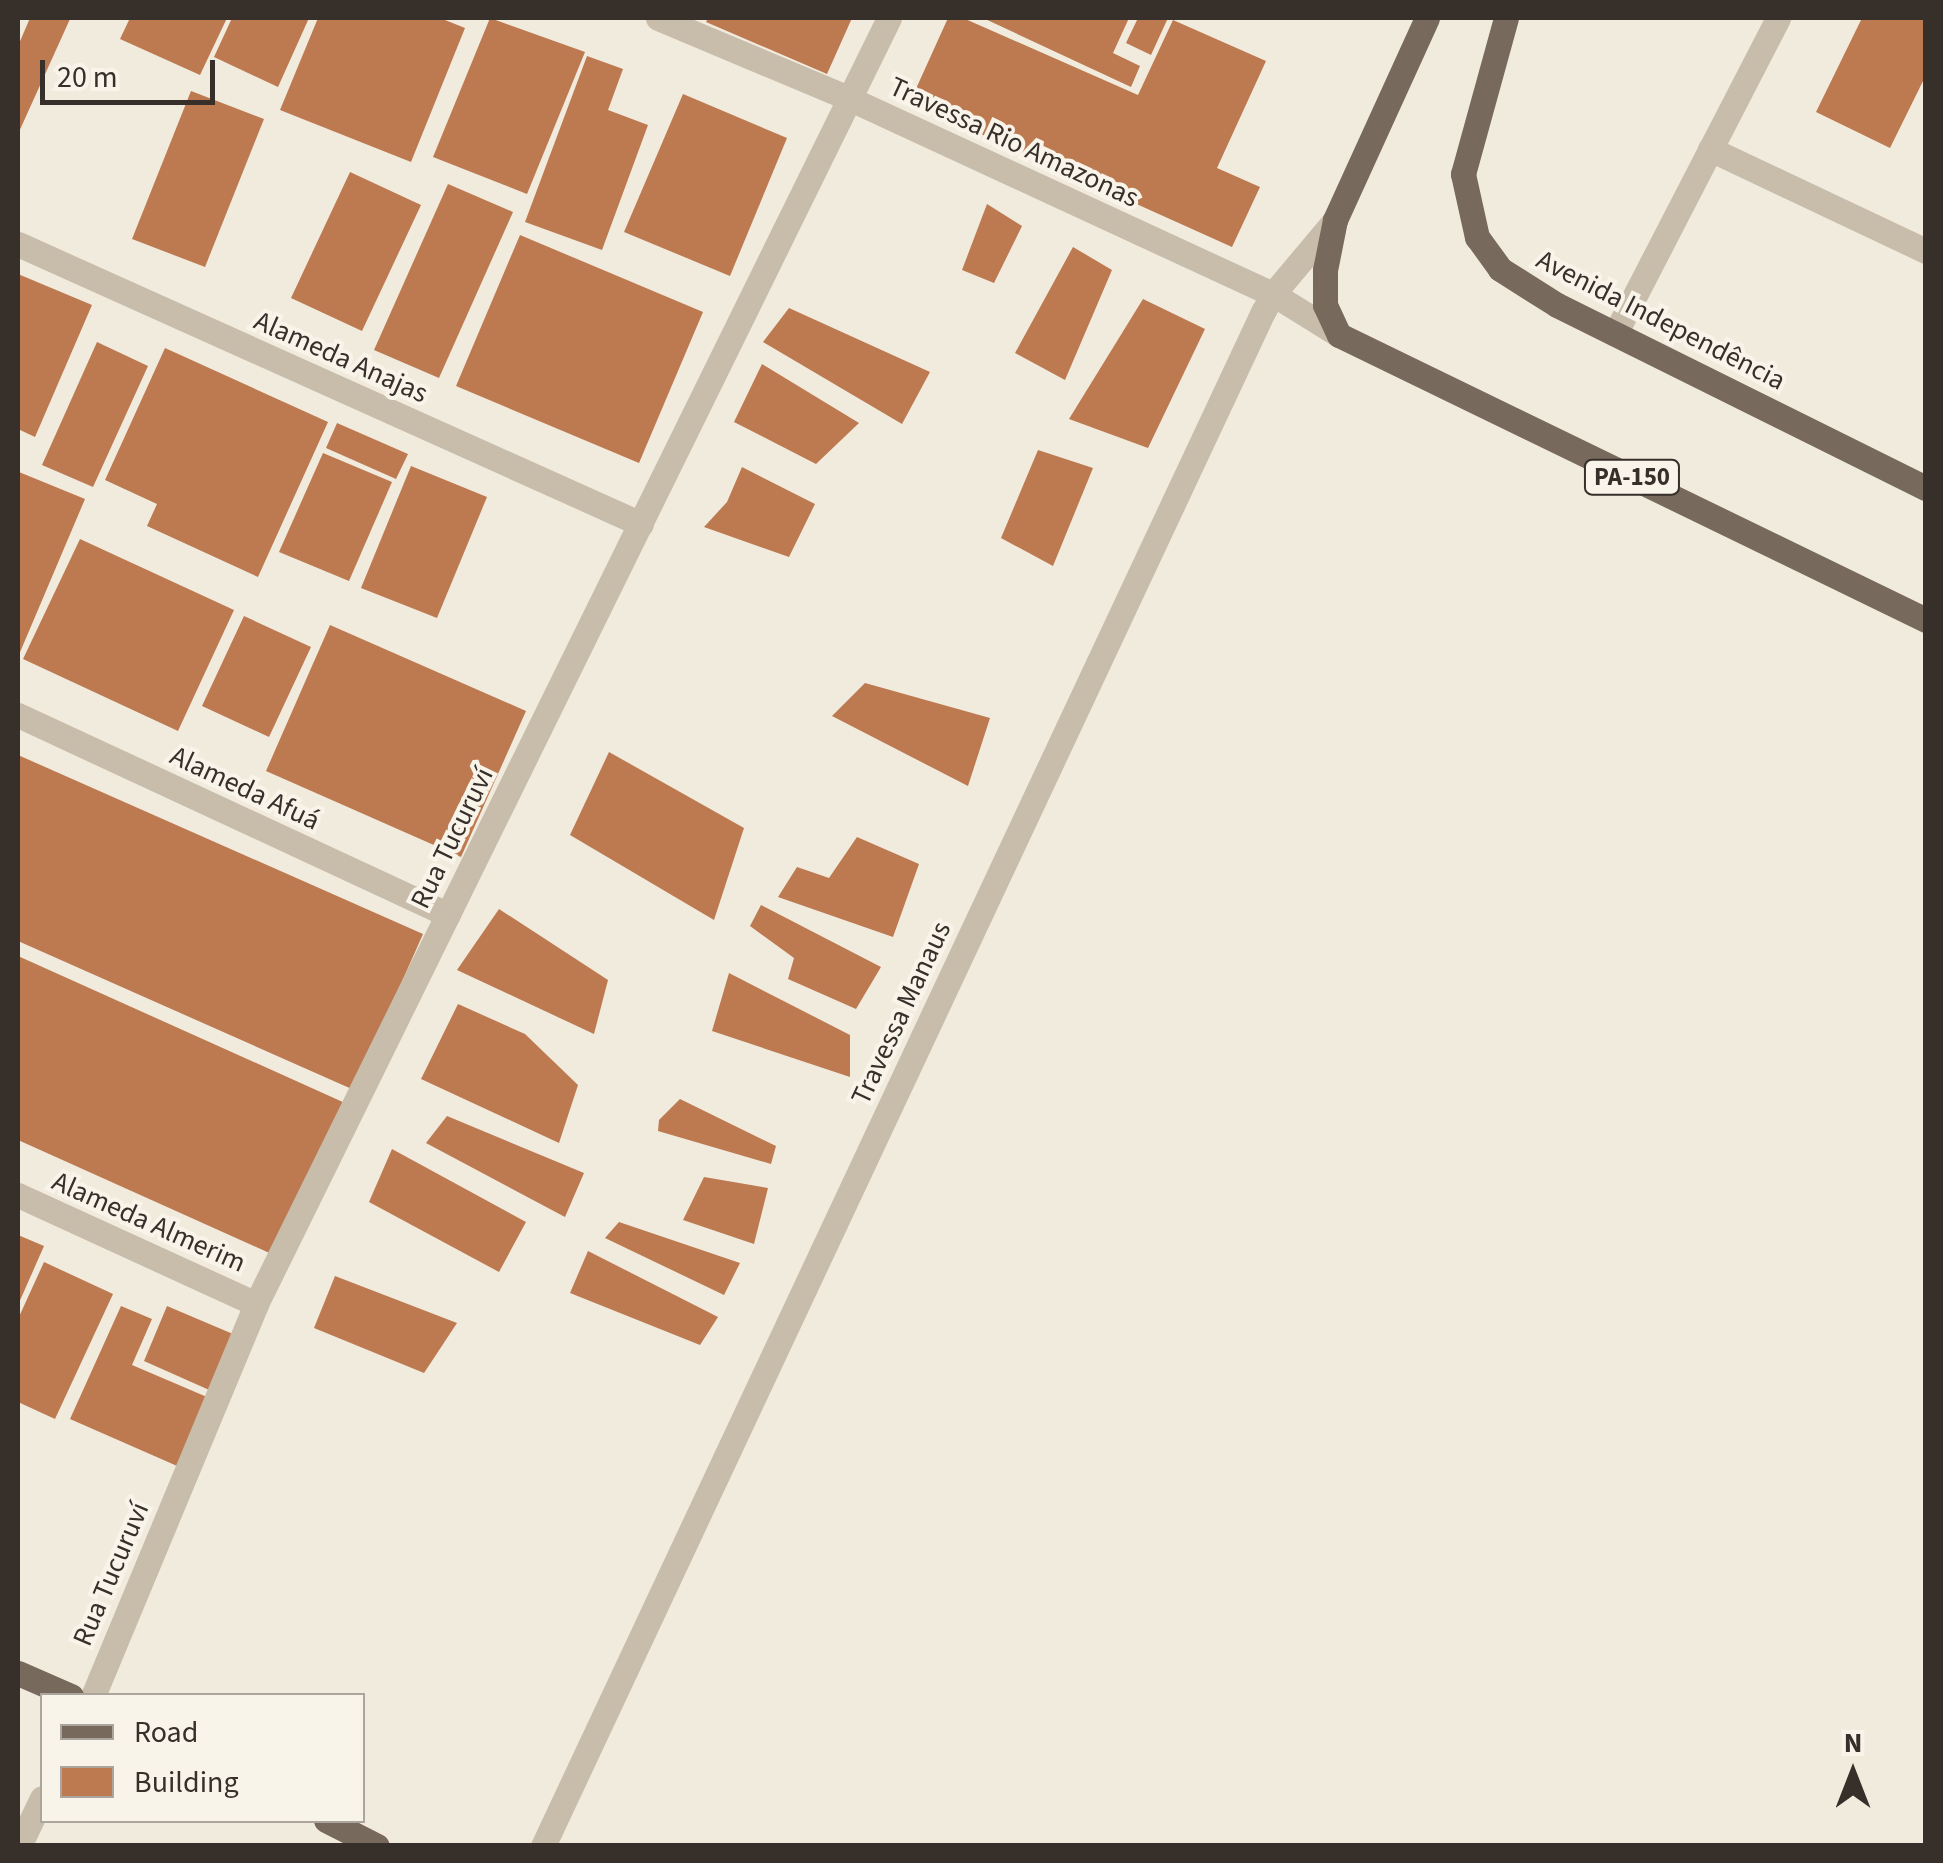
<!DOCTYPE html>
<meta charset="utf-8">
<style>
body{margin:0}
#map{position:relative;width:1943px;height:1863px;overflow:hidden;background:#f1ebde;font-family:"Source Sans 3",sans-serif}
div>[style]{position:absolute}
[style*='--x']{left:calc(var(--x)*1px);top:calc(var(--y)*1px);width:calc(var(--w)*1px);rotate:calc(var(--a)*1deg)}
.building>*{inset:0;background:#bd7950}
.minor>*{height:25px;margin:-12.5px;padding:0 12.5px;transform-origin:12.5px;border-radius:12.5px;background:#c8bcab}
.major>*{height:25px;margin:-12.5px;padding:0 12.5px;transform-origin:12.5px;border-radius:12.5px;background:#77695c}
span{translate:-50% -50%;white-space:nowrap;text-align:center;line-height:1.15;-webkit-text-stroke:8px #f9f4ea;paint-order:stroke}
.shield-label span{padding:2px 8px;background:#f9f4ea;border:2px solid;border-radius:8px;-webkit-text-stroke-width:0}
.shield-label{font-size:25px;color:#362f2a;font-weight:700}
.street-label{font-size:28px;color:#362f2a}
.frame{position:absolute;inset:0;border:20px solid #362f2a;pointer-events:none}
.legend{position:absolute;left:40px;top:1693px;width:325px;height:130px;box-sizing:border-box;background:#f9f4ea;border:2px solid #aba59d;margin:0;padding:12px 18px;list-style:none;font-size:30px;color:#362f2a}
.legend li{display:flex;align-items:center;gap:20px;height:50px}
.legend b{width:50px;border:2px solid #aba59d}
.north{position:absolute;left:1803px;top:1723px;width:100px;height:100px;-webkit-text-stroke:8px #f9f4ea;paint-order:stroke;rotate:0deg;font-size:28px;font-weight:700;line-height:40px;text-align:center;color:#362f2a}
.north::after{content:'';display:block;margin:auto;width:35px;height:45px;background:#362f2a;clip-path:polygon(50% 0,100% 100%,50% 72%,0 100%)}
.scale{position:absolute;left:40px;top:60px;width:175px;height:45px;box-sizing:border-box;border:5px solid #362f2a;border-top:0;padding-left:12px;font-size:30px;line-height:35px;white-space:nowrap;color:#362f2a;-webkit-text-stroke:8px #f9f4ea;paint-order:stroke}
</style>
<div id="map">
<div class="building">
<i style="clip-path:polygon(30px 18px,70px 19px,18px 134px,18px 46px)"></i>
<i style="clip-path:polygon(130px 18px,227px 18px,200px 75px,120px 39px)"></i>
<i style="clip-path:polygon(232px 18px,309px 18px,278px 87px,214px 57px)"></i>
<i style="clip-path:polygon(318px 18px,440px 18px,465px 28px,411px 162px,280px 110px)"></i>
<i style="clip-path:polygon(490px 18px,585px 52px,527px 194px,433px 157px)"></i>
<i style="clip-path:polygon(708px 18px,852px 18px,827px 74px,706px 22px)"></i>
<i style="clip-path:polygon(948px 18px,963px 18px,1138px 95px,1173px 20px,1266px 61px,1217px 168px,1260px 187px,1232px 247px,910px 102px)"></i>
<i style="clip-path:polygon(983px 18px,1129px 18px,1113px 53px,1140px 66px,1131px 87px)"></i>
<i style="clip-path:polygon(1138px 18px,1168px 18px,1151px 55px,1126px 43px)"></i>
<i style="clip-path:polygon(1862px 18px,1926px 18px,1926px 75px,1890px 148px,1816px 112px)"></i>
<i style="clip-path:polygon(587px 56px,623px 69px,608px 110px,648px 125px,602px 250px,525px 222px)"></i>
<i style="clip-path:polygon(191px 91px,264px 119px,205px 267px,132px 239px)"></i>
<i style="clip-path:polygon(683px 94px,787px 138px,730px 276px,624px 232px)"></i>
<i style="clip-path:polygon(350px 172px,421px 205px,362px 331px,291px 298px)"></i>
<i style="clip-path:polygon(448px 184px,513px 212px,439px 378px,374px 350px)"></i>
<i style="clip-path:polygon(987px 204px,1022px 226px,994px 283px,962px 270px)"></i>
<i style="clip-path:polygon(520px 235px,703px 312px,639px 463px,456px 386px)"></i>
<i style="clip-path:polygon(1073px 247px,1112px 270px,1065px 380px,1015px 353px)"></i>
<i style="clip-path:polygon(18px 274px,92px 305px,35px 437px,18px 429px)"></i>
<i style="clip-path:polygon(1143px 299px,1205px 329px,1148px 448px,1069px 419px)"></i>
<i style="clip-path:polygon(789px 308px,930px 372px,902px 424px,763px 342px)"></i>
<i style="clip-path:polygon(97px 342px,148px 366px,93px 487px,42px 465px)"></i>
<i style="clip-path:polygon(165px 348px,328px 422px,258px 577px,147px 526px,157px 504px,105px 480px)"></i>
<i style="clip-path:polygon(762px 364px,859px 423px,816px 464px,734px 422px)"></i>
<i style="clip-path:polygon(337px 423px,408px 454px,396px 479px,326px 448px)"></i>
<i style="clip-path:polygon(1038px 450px,1093px 468px,1053px 566px,1001px 538px)"></i>
<i style="clip-path:polygon(323px 453px,392px 482px,349px 581px,279px 552px)"></i>
<i style="clip-path:polygon(411px 466px,487px 497px,437px 618px,361px 588px)"></i>
<i style="clip-path:polygon(742px 467px,815px 504px,789px 557px,704px 527px,727px 502px)"></i>
<i style="clip-path:polygon(19px 472px,85px 499px,18px 657px,18px 476px)"></i>
<i style="clip-path:polygon(80px 539px,234px 610px,178px 731px,23px 659px)"></i>
<i style="clip-path:polygon(244px 616px,311px 647px,269px 737px,202px 706px)"></i>
<i style="clip-path:polygon(330px 625px,526px 711px,461px 857px,266px 771px)"></i>
<i style="clip-path:polygon(865px 683px,990px 718px,968px 786px,832px 716px)"></i>
<i style="clip-path:polygon(609px 752px,744px 828px,714px 920px,570px 835px)"></i>
<i style="clip-path:polygon(18px 755px,423px 934px,354px 1090px,18px 941px)"></i>
<i style="clip-path:polygon(857px 837px,919px 864px,893px 937px,778px 897px,797px 867px,829px 878px)"></i>
<i style="clip-path:polygon(761px 905px,881px 967px,856px 1009px,788px 979px,794px 958px,750px 926px)"></i>
<i style="clip-path:polygon(499px 909px,608px 980px,594px 1034px,457px 970px)"></i>
<i style="clip-path:polygon(18px 956px,345px 1103px,276px 1256px,18px 1140px)"></i>
<i style="clip-path:polygon(729px 973px,850px 1035px,850px 1077px,712px 1031px)"></i>
<i style="clip-path:polygon(458px 1004px,525px 1034px,578px 1085px,559px 1143px,421px 1079px)"></i>
<i style="clip-path:polygon(680px 1099px,776px 1146px,771px 1164px,658px 1131px,659px 1120px)"></i>
<i style="clip-path:polygon(447px 1116px,584px 1173px,565px 1217px,426px 1143px)"></i>
<i style="clip-path:polygon(392px 1149px,526px 1222px,499px 1272px,369px 1202px)"></i>
<i style="clip-path:polygon(704px 1177px,768px 1188px,754px 1244px,683px 1220px)"></i>
<i style="clip-path:polygon(619px 1222px,740px 1263px,724px 1295px,605px 1238px)"></i>
<i style="clip-path:polygon(18px 1235px,44px 1246px,18px 1305px)"></i>
<i style="clip-path:polygon(588px 1251px,718px 1317px,700px 1345px,570px 1293px)"></i>
<i style="clip-path:polygon(44px 1262px,113px 1294px,55px 1419px,18px 1402px,18px 1319px)"></i>
<i style="clip-path:polygon(335px 1276px,457px 1323px,424px 1373px,314px 1328px)"></i>
<i style="clip-path:polygon(121px 1306px,152px 1319px,132px 1365px,214px 1400px,184px 1469px,70px 1419px)"></i>
<i style="clip-path:polygon(167px 1306px,240px 1337px,216px 1393px,144px 1361px)"></i>
</div>
<div class="minor">
<i style="--x:658;--y:18;--w:204;--a:22.8"></i>
<i style="--x:846;--y:97;--w:470;--a:24.8"></i>
<i style="--x:1273;--y:294;--w:78;--a:31.8"></i>
<i style="--x:1710;--y:149;--w:239;--a:25.3"></i>
<i style="--x:18;--y:244;--w:683;--a:24.2"></i>
<i style="--x:1615;--y:334;--w:356;--a:-62.7"></i>
<i style="--x:18;--y:715;--w:474;--a:24.9"></i>
<i style="--x:18;--y:1195;--w:262;--a:24.6"></i>
<i style="--x:93;--y:1696;--w:425;--a:-67.4"></i>
<i style="--x:256;--y:1304;--w:1433;--a:-63.79"></i>
<i style="--x:19;--y:1846;--w:53;--a:-64.4"></i>
<i style="--x:543;--y:1846;--w:1695;--a:-64.86"></i>
<i style="--x:1263;--y:312;--w:21;--a:-61"></i>
<i style="--x:1273;--y:294;--w:97;--a:-50"></i>
</div>
<div class="major">
<i style="--x:1427;--y:18;--w:222;--a:114.5"></i>
<i style="--x:1335;--y:220;--w:51;--a:101.3"></i>
<i style="--x:1325;--y:270;--w:35;--a:90"></i>
<i style="--x:1325;--y:305;--w:33;--a:65"></i>
<i style="--x:1339;--y:335;--w:653;--a:25.9"></i>
<i style="--x:1506;--y:18;--w:162;--a:105.4"></i>
<i style="--x:1463;--y:174;--w:65;--a:77.5"></i>
<i style="--x:1477;--y:237;--w:39;--a:54"></i>
<i style="--x:1500;--y:269;--w:67;--a:32.3"></i>
<i style="--x:1557;--y:305;--w:412;--a:26.4"></i>
<i style="--x:18;--y:1673;--w:58;--a:23.5"></i>
<i style="--x:326;--y:1820;--w:57;--a:27"></i>
</div>
<div class="shield-label">
<span style="left:1632px;top:477px">PA-150</span>
</div>
<div class="street-label">
<span style="left:1014px;top:142px;rotate:25deg">Travessa Rio Amazonas</span>
<span style="left:1661px;top:320px;rotate:27deg">Avenida Independência</span>
<span style="left:341px;top:357px;rotate:24deg">Alameda Anajas</span>
<span style="left:245px;top:788px;rotate:25deg">Alameda Afuá</span>
<span style="left:452px;top:838px;rotate:-64deg">Rua Tucuruví</span>
<span style="left:901px;top:1013px;rotate:-65deg">Travessa Manaus</span>
<span style="left:149px;top:1222px;rotate:24deg">Alameda Almerim</span>
<span style="left:111px;top:1574px;rotate:-67deg">Rua Tucuruví</span>
</div>
<div class="frame"></div>
<ul class="legend">
<li><b style="height:12px;background:#77695c"></b>Road</li>
<li><b style="height:28px;background:#bd7950"></b>Building</li>
</ul>
<div class="north">N</div>
<div class="scale">20 m</div>
</div>
